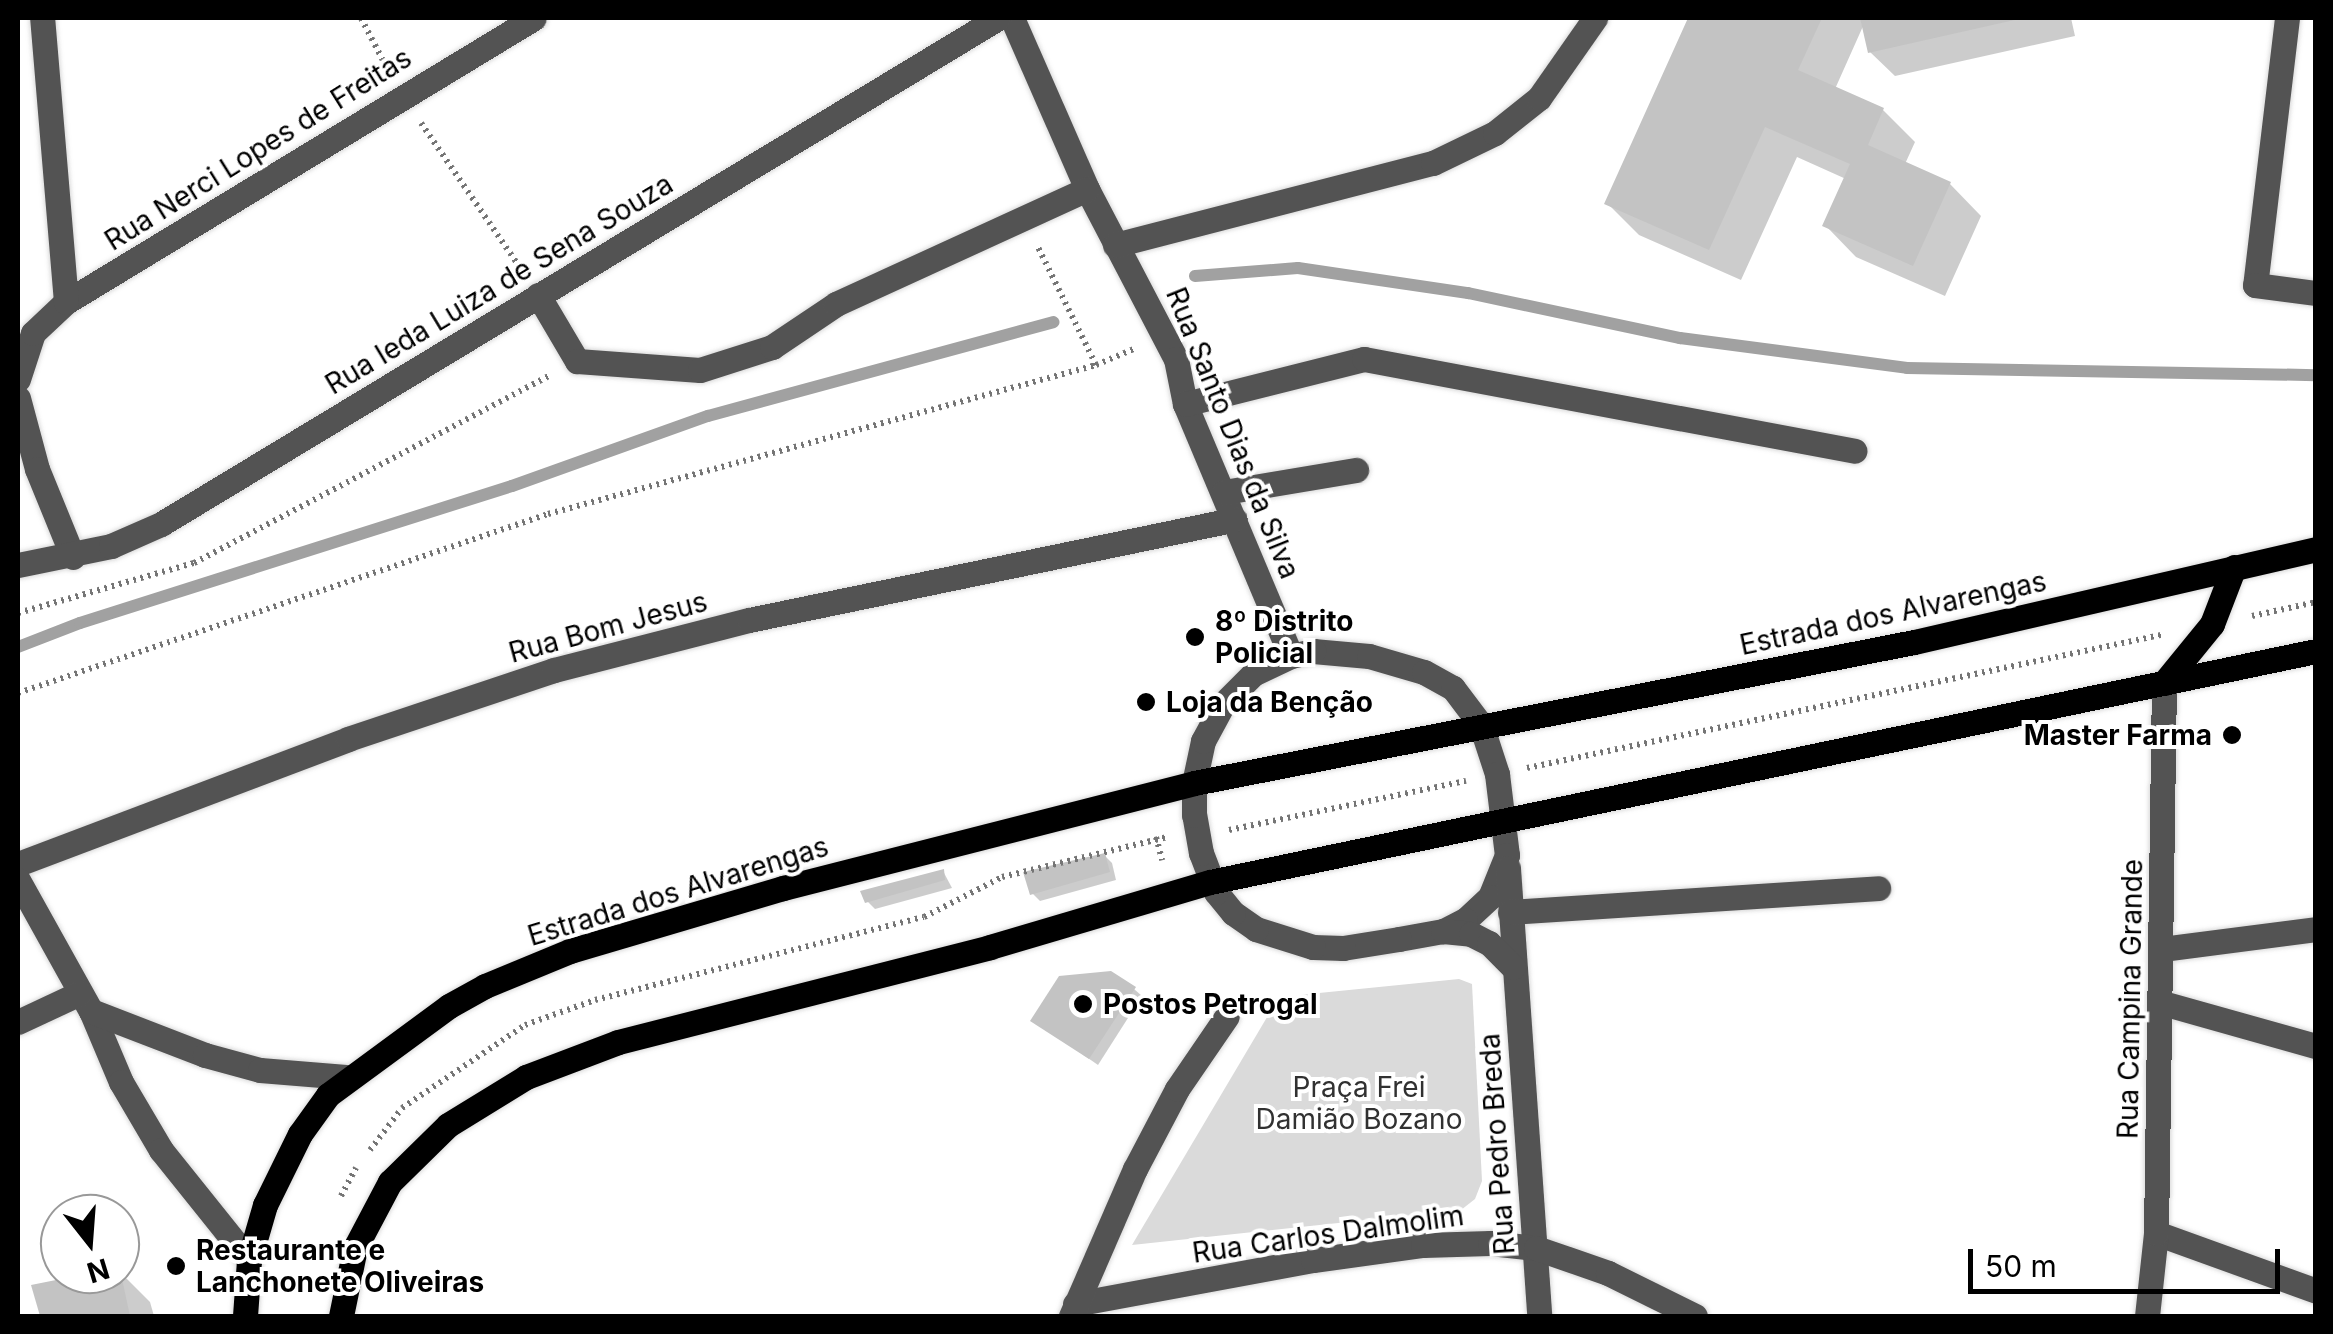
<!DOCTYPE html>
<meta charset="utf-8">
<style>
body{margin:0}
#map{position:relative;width:2333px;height:1334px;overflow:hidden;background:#fff;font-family:Inter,sans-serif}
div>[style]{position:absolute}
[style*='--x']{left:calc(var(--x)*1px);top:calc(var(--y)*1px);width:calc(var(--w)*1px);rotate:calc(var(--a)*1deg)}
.green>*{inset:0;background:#dadada}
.shadow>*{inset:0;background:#0003}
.stream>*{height:12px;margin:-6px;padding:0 6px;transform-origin:6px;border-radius:6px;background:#a1a1a1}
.building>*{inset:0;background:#c3c3c3}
.path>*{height:6px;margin-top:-3px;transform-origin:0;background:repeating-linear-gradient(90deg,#757575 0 2.5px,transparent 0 7.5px)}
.roads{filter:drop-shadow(0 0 2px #dbdbdb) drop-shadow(0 0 2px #dbdbdb)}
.minor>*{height:25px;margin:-12.5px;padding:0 12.5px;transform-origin:12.5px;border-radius:12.5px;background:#535353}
.major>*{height:25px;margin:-12.5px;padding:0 12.5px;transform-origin:12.5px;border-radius:12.5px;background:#000}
.dots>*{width:28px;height:28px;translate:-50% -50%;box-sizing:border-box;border:5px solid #fff;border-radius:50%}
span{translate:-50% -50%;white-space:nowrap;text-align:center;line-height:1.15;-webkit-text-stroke:8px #fff;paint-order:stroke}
.street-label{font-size:28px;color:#000}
.poi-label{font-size:28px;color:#000;font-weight:700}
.left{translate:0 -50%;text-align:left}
.right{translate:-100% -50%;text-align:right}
.park-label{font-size:28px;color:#313131}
.frame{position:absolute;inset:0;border:20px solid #000;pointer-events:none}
.north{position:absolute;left:40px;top:1194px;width:100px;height:100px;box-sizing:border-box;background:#fff;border:2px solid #999;border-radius:50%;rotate:163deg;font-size:28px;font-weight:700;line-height:40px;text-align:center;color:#000}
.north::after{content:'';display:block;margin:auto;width:35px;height:45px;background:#000;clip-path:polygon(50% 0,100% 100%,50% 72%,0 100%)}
.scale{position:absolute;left:1968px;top:1249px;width:312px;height:45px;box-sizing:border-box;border:5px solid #000;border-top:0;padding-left:12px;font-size:30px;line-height:35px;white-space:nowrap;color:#000;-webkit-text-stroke:8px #fff;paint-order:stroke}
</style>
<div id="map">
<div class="green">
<i style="clip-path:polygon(1459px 979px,1472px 984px,1482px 1181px,1475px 1199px,1461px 1210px,1132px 1245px,1279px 997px)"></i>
</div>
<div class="shadow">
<i style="clip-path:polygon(1691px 18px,2071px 18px,2075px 36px,1895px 76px,1870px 52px,1864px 24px,1835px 89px,1883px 110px,1915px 142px,1905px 164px,1950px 184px,1981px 216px,1945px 296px,1856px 257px,1825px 225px,1846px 179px,1797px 157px,1741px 280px,1639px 235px,1607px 203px)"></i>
<i style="clip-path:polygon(1104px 855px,1112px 863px,1116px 880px,1040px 901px,1032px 893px)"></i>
<i style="clip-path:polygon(943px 871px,952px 888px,875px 909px,867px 901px)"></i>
<i style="clip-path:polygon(1134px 989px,1142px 996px,1098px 1065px,1033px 1020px)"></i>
<i style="clip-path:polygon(120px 1272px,150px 1302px,154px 1316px,42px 1316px,34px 1287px)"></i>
</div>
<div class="stream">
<i style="--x:1195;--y:276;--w:103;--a:-4.4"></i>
<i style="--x:1298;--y:268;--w:172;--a:8.4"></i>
<i style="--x:1468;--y:293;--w:217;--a:12"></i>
<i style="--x:1680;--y:338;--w:229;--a:7.5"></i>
<i style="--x:1907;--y:368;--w:409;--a:1"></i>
<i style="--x:18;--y:647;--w:66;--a:-21.2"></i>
<i style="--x:80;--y:623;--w:453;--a:-17.6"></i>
<i style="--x:512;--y:486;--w:208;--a:-19.7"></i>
<i style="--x:708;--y:416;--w:358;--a:-15.2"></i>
</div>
<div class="building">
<i style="clip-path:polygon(1688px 18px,1822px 18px,1798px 70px,1884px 108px,1868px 145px,1951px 182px,1913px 266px,1822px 226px,1850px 164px,1765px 127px,1709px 250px,1604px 204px)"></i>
<i style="clip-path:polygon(1860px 18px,2019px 18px,2019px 19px,1868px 53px)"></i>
<i style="clip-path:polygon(1105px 853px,1110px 872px,1030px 895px,1023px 872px)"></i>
<i style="clip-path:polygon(944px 869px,945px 880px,865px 903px,860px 891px)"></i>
<i style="clip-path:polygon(1111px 971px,1136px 987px,1089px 1059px,1030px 1021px,1059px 976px)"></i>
<i style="clip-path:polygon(86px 1274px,121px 1274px,130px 1316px,40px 1316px,31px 1285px)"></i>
</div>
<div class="path">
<i style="--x:361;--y:18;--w:59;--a:62.6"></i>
<i style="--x:421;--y:123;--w:177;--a:55.6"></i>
<i style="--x:1096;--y:365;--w:43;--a:-23"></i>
<i style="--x:18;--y:613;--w:183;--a:-15.9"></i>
<i style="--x:194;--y:563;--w:401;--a:-27.8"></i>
<i style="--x:2252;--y:616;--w:66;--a:-12.3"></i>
<i style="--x:18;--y:693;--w:559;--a:-18.66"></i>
<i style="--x:548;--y:514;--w:568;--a:-15.21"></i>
<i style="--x:1096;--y:365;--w:131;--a:-116.2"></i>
<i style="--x:1527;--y:768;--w:648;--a:-11.85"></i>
<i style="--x:1229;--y:830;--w:242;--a:-11.7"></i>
<i style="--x:1156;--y:837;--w:24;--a:75"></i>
<i style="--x:370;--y:1150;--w:53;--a:-52.7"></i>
<i style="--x:402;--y:1108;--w:148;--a:-34"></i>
<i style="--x:525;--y:1025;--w:74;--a:-19.7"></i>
<i style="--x:595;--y:1000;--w:339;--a:-14.2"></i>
<i style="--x:924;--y:917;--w:88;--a:-27.1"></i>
<i style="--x:1002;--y:877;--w:170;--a:-13.6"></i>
<i style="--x:341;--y:1196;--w:32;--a:-62"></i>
</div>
<div class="roads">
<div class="minor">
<i style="--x:1012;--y:18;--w:187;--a:66.3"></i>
<i style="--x:1087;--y:189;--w:192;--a:62.4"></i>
<i style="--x:1176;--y:359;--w:46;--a:78.7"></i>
<i style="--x:1185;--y:404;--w:273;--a:67.2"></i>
<i style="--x:2287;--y:18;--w:269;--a:96.8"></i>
<i style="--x:2255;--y:285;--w:62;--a:7.5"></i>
<i style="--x:1115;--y:245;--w:328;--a:-14.5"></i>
<i style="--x:1433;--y:163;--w:69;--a:-25.8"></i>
<i style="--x:1495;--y:133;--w:56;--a:-38.5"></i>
<i style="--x:1539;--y:98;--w:98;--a:-55"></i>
<i style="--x:538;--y:295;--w:77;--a:59.4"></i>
<i style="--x:577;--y:361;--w:123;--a:4.2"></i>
<i style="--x:700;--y:370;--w:76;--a:-17.7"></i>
<i style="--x:772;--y:347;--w:77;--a:-33.9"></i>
<i style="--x:836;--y:304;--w:276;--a:-24.6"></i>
<i style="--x:66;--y:302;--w:547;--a:-31.25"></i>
<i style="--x:18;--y:379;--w:48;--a:-71.9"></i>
<i style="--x:33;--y:333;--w:45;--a:-43.2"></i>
<i style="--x:66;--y:302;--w:285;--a:-94.8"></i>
<i style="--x:18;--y:398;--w:73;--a:75"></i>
<i style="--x:37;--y:469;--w:95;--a:67.8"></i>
<i style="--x:1185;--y:404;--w:185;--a:-14.1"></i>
<i style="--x:1364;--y:359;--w:499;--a:10.6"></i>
<i style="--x:1224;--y:492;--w:134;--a:-9.5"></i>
<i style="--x:18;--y:565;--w:95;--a:-11.5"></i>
<i style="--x:111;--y:546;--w:55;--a:-23.7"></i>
<i style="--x:161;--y:524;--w:978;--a:-31.15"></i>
<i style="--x:1313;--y:651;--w:56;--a:5.1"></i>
<i style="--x:1369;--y:656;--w:57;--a:16.2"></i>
<i style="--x:1424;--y:672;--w:33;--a:29"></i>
<i style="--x:1453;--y:688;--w:46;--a:52.9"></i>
<i style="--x:1481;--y:725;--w:52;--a:71.9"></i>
<i style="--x:1497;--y:774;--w:82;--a:83"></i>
<i style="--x:1507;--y:855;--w:45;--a:112"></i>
<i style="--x:1490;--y:897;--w:34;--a:137"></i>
<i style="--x:1465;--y:920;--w:25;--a:153"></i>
<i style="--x:1443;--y:931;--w:45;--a:169.7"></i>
<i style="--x:1399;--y:939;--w:57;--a:170.9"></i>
<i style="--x:1343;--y:948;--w:30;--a:-178"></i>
<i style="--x:1313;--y:947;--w:60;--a:-162.5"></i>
<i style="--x:1256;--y:929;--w:28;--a:-145"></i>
<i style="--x:1233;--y:913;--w:27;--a:-129"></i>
<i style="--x:1216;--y:892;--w:42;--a:-111"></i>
<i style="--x:1201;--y:853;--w:39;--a:-100"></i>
<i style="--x:1194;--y:815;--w:32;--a:-90"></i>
<i style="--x:1194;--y:783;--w:43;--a:-77.9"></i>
<i style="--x:1203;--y:741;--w:42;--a:-61.6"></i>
<i style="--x:1223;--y:704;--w:42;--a:-45"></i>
<i style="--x:1253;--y:674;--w:42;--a:-25.3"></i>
<i style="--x:1291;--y:656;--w:23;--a:-13"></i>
<i style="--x:18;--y:864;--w:353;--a:-20.7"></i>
<i style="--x:348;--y:739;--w:217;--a:-18.5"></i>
<i style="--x:554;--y:670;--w:201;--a:-14.4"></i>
<i style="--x:749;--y:620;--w:496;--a:-11.7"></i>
<i style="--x:1508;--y:868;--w:449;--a:86"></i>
<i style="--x:18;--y:880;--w:150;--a:60.9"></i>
<i style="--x:91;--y:1011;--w:77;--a:67.1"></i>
<i style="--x:121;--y:1082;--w:79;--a:59.5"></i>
<i style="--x:161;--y:1150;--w:141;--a:51.3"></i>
<i style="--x:1510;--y:912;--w:369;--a:-3.7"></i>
<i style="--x:1443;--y:931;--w:28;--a:6"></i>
<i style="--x:1471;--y:934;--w:20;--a:27"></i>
<i style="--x:1489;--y:943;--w:34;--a:45"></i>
<i style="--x:2162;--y:949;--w:155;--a:-7.4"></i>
<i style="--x:2159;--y:1002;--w:163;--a:15.7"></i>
<i style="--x:91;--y:1011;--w:122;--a:21.1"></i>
<i style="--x:205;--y:1055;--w:57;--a:15.3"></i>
<i style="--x:260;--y:1070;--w:86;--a:4.7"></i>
<i style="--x:18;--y:1022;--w:68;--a:-25.1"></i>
<i style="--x:2156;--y:1233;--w:170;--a:19.9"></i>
<i style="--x:1075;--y:1304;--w:242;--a:-10.5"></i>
<i style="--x:1313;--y:1260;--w:111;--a:-7.8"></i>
<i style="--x:1423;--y:1245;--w:67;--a:-1.7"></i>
<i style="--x:1490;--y:1243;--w:46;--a:6.2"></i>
<i style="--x:1536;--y:1248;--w:76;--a:19.1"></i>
<i style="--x:1608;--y:1273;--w:97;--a:26.3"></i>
<i style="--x:1071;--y:1316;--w:160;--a:-66.5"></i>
<i style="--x:1135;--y:1169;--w:90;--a:-62.3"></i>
<i style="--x:1177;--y:1089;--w:88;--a:-55.6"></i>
<i style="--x:2147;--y:1316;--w:83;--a:-83.8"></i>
<i style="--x:2156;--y:1233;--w:550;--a:-89.17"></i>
</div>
<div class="major">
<i style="--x:2164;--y:683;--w:76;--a:-50.9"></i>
<i style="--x:2212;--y:624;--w:61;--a:-68.9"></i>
<i style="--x:245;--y:1316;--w:56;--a:-85.9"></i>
<i style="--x:249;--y:1260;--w:57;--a:-73.8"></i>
<i style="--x:265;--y:1205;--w:79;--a:-63.8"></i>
<i style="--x:300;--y:1134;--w:48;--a:-54.3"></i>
<i style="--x:328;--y:1095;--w:150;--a:-36.3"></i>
<i style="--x:449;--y:1006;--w:41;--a:-29.1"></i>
<i style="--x:485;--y:986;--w:92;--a:-22.4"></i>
<i style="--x:570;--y:951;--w:222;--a:-16.5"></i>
<i style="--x:783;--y:888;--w:424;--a:-14.3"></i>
<i style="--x:1194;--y:783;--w:734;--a:-11.08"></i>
<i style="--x:1914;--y:642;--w:413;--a:-13"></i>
<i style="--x:341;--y:1316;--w:69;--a:-78.4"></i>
<i style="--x:355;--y:1248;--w:75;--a:-62.1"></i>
<i style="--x:390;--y:1182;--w:81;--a:-44.5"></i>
<i style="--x:448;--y:1125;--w:92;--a:-31.6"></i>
<i style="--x:526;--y:1077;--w:98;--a:-20.8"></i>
<i style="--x:618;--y:1042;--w:384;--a:-14.3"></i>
<i style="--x:990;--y:947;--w:229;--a:-16.5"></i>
<i style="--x:1210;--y:882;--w:1130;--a:-11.8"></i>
</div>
</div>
<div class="dots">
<i style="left:1195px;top:637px;background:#000"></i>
<i style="left:1146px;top:702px;background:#000"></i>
<i style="left:2232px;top:735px;background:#000"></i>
<i style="left:1083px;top:1004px;background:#000"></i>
<i style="left:176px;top:1266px;background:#000"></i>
</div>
<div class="street-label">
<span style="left:258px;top:149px;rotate:-32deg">Rua Nerci Lopes de Freitas</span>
<span style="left:499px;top:284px;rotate:-31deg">Rua Ieda Luiza de Sena Souza</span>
<span style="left:1233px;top:433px;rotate:68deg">Rua Santo Dias da Silva</span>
<span style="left:1893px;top:613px;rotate:-12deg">Estrada dos Alvarengas</span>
<span style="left:608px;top:627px;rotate:-15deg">Rua Bom Jesus</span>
<span style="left:678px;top:891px;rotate:-17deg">Estrada dos Alvarengas</span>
<span style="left:2130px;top:999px;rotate:-89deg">Rua Campina Grande</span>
<span style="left:1497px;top:1144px;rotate:-94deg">Rua Pedro Breda</span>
<span style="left:1328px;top:1234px;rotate:-8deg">Rua Carlos Dalmolim</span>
</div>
<div class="poi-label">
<span class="left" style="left:1215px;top:637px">8º Distrito<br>Policial</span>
<span class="left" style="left:1166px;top:702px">Loja da Benção</span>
<span class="right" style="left:2212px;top:735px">Master Farma</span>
<span class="left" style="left:1103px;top:1004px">Postos Petrogal</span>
<span class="left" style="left:196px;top:1266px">Restaurante e<br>Lanchonete Oliveiras</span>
</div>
<div class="park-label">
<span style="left:1359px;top:1103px">Praça Frei<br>Damião Bozano</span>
</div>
<div class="frame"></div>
<div class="north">N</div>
<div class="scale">50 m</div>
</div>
